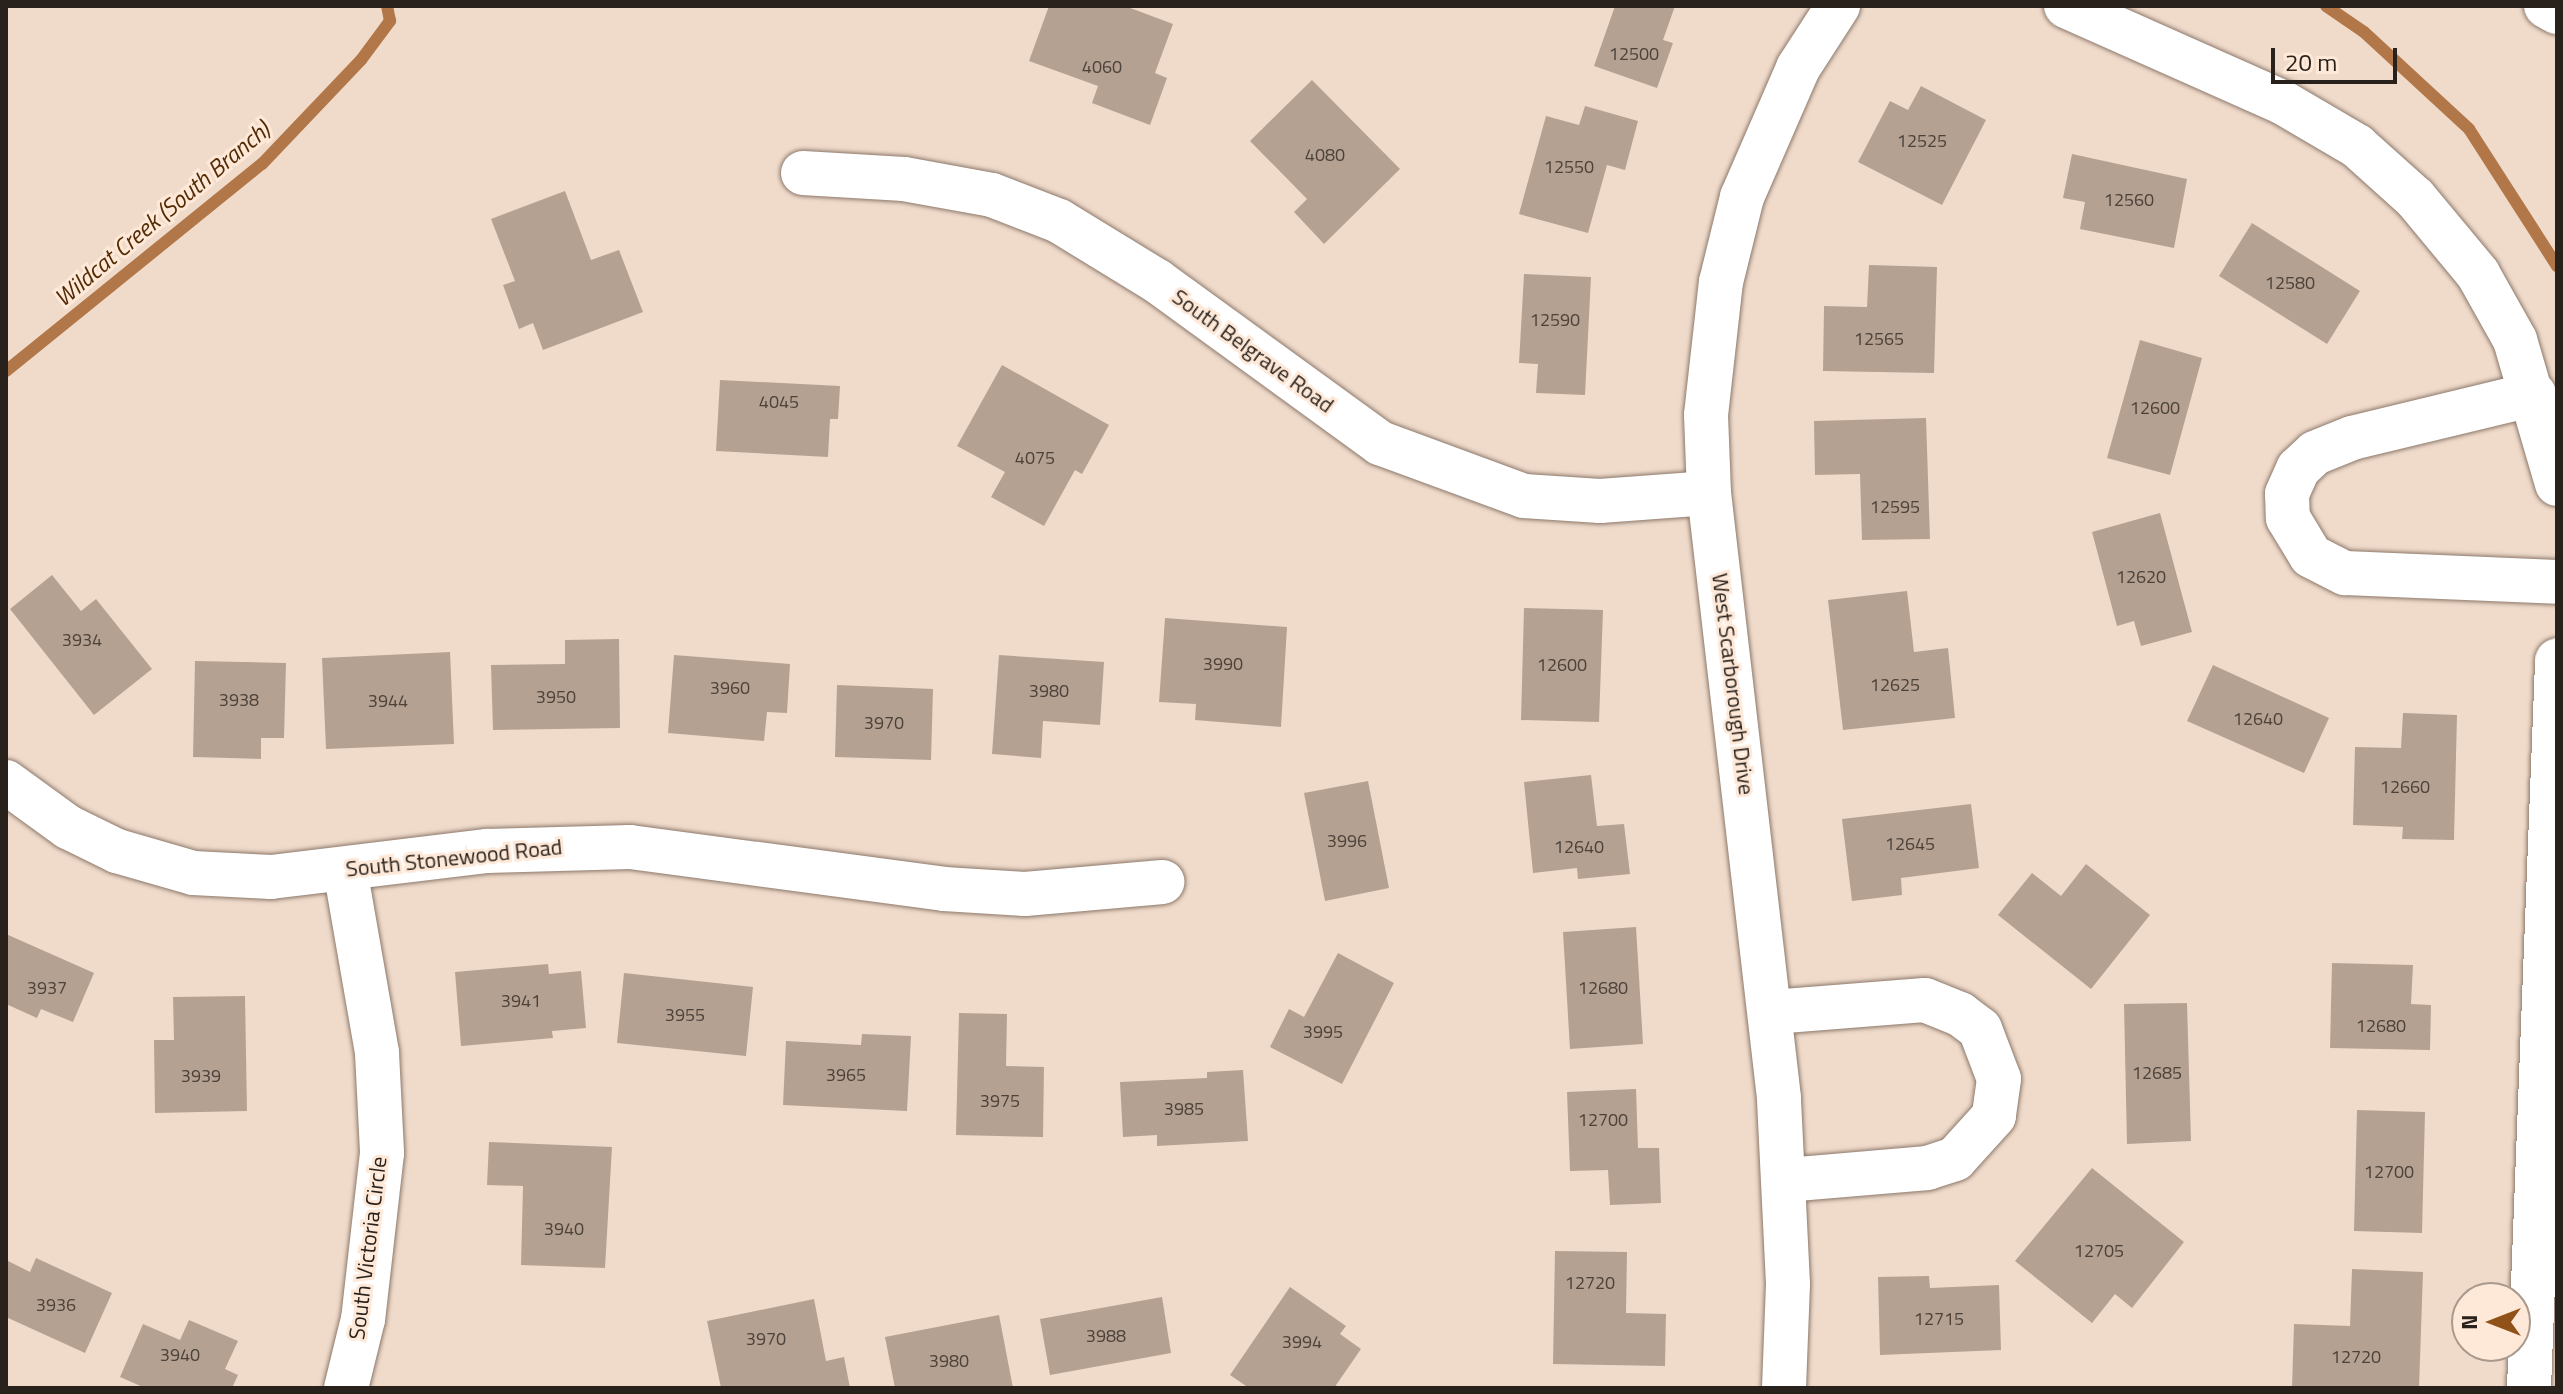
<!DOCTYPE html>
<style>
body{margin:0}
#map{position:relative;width:2563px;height:1394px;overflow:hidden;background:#f0dbcb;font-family:"Titillium Web",sans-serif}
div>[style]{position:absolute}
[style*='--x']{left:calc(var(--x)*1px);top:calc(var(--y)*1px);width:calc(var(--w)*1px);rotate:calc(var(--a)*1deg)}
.stream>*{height:12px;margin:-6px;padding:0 6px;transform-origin:6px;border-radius:6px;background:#b27748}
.building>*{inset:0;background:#b5a192}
.roads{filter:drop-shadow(0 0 2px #8c796b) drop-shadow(0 0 2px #8c796b)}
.minor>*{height:44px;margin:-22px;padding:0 22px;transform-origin:22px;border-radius:22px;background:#fff}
span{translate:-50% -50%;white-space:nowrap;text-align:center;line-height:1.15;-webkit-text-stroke:6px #fee8d8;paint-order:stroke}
.number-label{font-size:18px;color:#4c423a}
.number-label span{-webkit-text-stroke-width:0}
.street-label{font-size:22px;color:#29221c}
.water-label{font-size:24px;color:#532b04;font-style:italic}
.frame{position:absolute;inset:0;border:8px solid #29221c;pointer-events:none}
.north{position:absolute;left:2451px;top:1282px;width:80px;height:80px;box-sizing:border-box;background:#fee8d8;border:2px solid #a9998d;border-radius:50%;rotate:270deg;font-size:22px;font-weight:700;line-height:32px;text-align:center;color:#29221c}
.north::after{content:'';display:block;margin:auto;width:28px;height:36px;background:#915219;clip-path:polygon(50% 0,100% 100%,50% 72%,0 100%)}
.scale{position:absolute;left:2271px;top:48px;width:126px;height:36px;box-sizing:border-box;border:4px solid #29221c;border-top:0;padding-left:10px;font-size:24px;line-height:28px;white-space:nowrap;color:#29221c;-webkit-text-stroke:6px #fee8d8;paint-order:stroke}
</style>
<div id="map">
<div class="stream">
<i style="--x:2326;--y:6;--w:46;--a:34.4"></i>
<i style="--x:2364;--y:32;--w:143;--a:42.7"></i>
<i style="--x:2469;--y:129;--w:163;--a:57.3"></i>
<i style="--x:6;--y:371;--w:329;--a:-39"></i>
<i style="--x:262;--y:164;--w:144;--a:-46.4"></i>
<i style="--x:361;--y:60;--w:49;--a:-53.4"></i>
<i style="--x:390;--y:21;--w:15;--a:-101"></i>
</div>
<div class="building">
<i style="clip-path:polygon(1049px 6px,1125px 6px,1173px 24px,1155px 73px,1167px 78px,1150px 125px,1092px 103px,1098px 86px,1029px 61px)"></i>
<i style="clip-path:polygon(1615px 6px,1675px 6px,1663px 40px,1673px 43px,1657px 88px,1594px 66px)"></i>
<i style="clip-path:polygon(1312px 80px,1400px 169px,1324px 244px,1294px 212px,1307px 199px,1250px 141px)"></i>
<i style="clip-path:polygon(1921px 86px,1986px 120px,1942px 205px,1858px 162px,1890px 101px,1908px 110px)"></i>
<i style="clip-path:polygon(1585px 106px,1638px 121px,1625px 170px,1607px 165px,1588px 233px,1519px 214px,1546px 116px,1579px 125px)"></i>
<i style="clip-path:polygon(2072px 154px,2187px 179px,2174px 248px,2080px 229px,2085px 202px,2063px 198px)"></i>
<i style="clip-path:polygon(565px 191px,591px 260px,619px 250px,643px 312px,543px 350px,533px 323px,519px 329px,503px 285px,515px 281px,491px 219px)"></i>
<i style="clip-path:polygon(2252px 223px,2360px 291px,2327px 344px,2219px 276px)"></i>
<i style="clip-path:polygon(1869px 265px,1937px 267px,1934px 373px,1823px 371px,1824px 306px,1867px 307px)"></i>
<i style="clip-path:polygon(1524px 274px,1591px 277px,1585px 395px,1536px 393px,1538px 364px,1519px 363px)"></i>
<i style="clip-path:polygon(2140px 340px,2202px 358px,2170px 475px,2107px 458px)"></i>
<i style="clip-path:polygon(1002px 365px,1109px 425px,1082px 474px,1075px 470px,1044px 526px,991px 497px,1005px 472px,957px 446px)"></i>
<i style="clip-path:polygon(720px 380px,840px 386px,838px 419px,830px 419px,828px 457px,716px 451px)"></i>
<i style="clip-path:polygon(1926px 418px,1930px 539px,1862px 540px,1860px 474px,1815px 475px,1814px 421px)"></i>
<i style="clip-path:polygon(2160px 513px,2192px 632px,2141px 646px,2134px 621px,2117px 626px,2092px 532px)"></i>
<i style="clip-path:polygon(52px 575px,81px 611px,96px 599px,152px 669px,94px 715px,10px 609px)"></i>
<i style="clip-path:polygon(1907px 591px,1914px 652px,1948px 648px,1955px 718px,1843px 730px,1828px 600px)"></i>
<i style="clip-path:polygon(1524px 608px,1603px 610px,1599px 722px,1521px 720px)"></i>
<i style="clip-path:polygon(1165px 618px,1287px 627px,1281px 727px,1195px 720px,1196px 704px,1159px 702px)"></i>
<i style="clip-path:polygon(619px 639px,620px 728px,493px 730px,491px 665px,565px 664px,565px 640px)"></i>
<i style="clip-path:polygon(450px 652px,454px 744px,326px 749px,322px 658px)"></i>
<i style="clip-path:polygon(674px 655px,790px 664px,787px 713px,767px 712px,764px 741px,668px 733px)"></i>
<i style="clip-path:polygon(999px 655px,1104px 662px,1100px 725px,1043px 721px,1041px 758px,992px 754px)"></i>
<i style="clip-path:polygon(195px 661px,286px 663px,284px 738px,261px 738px,261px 759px,193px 757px)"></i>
<i style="clip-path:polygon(2213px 665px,2329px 718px,2304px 773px,2187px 721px)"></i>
<i style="clip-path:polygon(837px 685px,933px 689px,931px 760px,835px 757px)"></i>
<i style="clip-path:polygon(2403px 713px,2457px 715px,2454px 840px,2402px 839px,2403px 827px,2353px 825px,2355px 747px,2401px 748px)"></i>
<i style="clip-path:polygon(1591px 775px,1597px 826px,1624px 824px,1630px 874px,1578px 879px,1577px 868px,1533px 873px,1524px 782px)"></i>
<i style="clip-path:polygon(1368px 781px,1389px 888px,1325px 901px,1304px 793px)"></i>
<i style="clip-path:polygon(1971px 804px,1979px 868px,1901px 878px,1902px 895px,1852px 901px,1842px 819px)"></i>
<i style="clip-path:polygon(2086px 864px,2150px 915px,2091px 989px,1998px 915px,2032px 873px,2061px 896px)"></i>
<i style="clip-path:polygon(1636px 927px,1643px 1044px,1570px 1049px,1563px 932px)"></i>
<i style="clip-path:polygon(6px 934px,94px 973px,73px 1022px,41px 1009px,37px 1018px,6px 1004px)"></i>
<i style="clip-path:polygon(1338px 953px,1394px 983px,1342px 1084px,1270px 1047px,1289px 1009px,1304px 1017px)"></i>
<i style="clip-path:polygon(2332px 963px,2413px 965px,2411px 1004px,2431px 1005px,2430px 1050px,2330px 1048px)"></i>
<i style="clip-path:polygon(548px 964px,549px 974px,581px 971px,586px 1028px,552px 1031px,553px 1038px,461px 1046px,455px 972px)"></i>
<i style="clip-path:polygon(624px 973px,753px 987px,746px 1056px,617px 1043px)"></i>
<i style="clip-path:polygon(245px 996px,247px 1111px,155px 1113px,154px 1040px,174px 1040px,173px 997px)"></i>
<i style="clip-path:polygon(2187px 1003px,2191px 1141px,2127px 1144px,2124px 1004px)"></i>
<i style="clip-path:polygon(959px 1013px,1007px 1014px,1006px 1066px,1044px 1067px,1043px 1137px,956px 1135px)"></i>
<i style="clip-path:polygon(862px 1034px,911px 1036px,907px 1111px,783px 1105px,786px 1041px,861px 1045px)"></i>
<i style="clip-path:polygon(1243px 1070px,1248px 1141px,1157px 1146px,1157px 1135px,1123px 1137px,1120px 1082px,1207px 1078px,1207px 1072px)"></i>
<i style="clip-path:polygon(1636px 1089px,1638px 1148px,1659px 1148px,1661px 1203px,1610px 1205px,1608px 1170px,1570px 1171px,1567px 1092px)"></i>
<i style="clip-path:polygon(2357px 1110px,2425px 1112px,2422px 1233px,2354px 1231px)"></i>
<i style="clip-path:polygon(489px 1142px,612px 1147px,605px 1268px,521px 1265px,523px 1186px,487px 1185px)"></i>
<i style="clip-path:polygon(2092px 1168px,2184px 1242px,2132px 1308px,2115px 1294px,2092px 1323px,2015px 1261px)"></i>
<i style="clip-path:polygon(1555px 1251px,1627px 1252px,1626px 1313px,1666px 1314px,1665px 1366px,1553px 1364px)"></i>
<i style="clip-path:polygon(36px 1258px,112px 1293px,85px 1353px,6px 1317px,6px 1260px,30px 1272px)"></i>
<i style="clip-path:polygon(2352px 1269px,2423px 1272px,2419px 1388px,2292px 1388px,2294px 1324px,2350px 1326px)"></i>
<i style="clip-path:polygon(1929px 1276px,1930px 1288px,1999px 1285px,2001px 1350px,1880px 1355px,1878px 1277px)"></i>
<i style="clip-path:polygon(1290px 1287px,1346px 1326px,1340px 1334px,1361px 1349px,1334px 1388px,1249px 1388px,1230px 1375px)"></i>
<i style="clip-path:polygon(1162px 1297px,1171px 1353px,1050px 1375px,1040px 1319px)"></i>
<i style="clip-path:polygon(814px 1299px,826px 1361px,844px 1357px,850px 1388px,721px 1388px,707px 1321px)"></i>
<i style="clip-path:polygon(999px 1315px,1013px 1388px,895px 1388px,885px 1337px)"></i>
<i style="clip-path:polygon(189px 1320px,238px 1341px,225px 1369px,238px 1375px,232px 1388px,145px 1388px,120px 1377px,143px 1324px,180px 1340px)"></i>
</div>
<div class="roads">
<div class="minor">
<i style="--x:2066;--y:6;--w:236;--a:24"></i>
<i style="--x:2282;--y:102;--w:87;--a:30.4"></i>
<i style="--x:2357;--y:146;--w:78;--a:41.9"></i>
<i style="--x:2415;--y:198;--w:99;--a:50.3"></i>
<i style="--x:2478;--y:274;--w:76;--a:60.7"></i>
<i style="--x:2515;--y:340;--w:150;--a:73.7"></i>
<i style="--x:2546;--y:6;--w:13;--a:29"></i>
<i style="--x:803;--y:173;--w:101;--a:3.4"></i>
<i style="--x:904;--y:179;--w:89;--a:10.3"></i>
<i style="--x:992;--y:195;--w:72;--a:21.2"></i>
<i style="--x:1059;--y:221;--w:115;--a:31.5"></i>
<i style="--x:1157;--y:281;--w:276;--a:36"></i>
<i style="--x:1380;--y:443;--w:153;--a:20.2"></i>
<i style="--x:1524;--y:496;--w:76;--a:3.8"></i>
<i style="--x:1600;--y:501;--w:109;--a:-4.2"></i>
<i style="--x:2534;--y:394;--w:187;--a:166.4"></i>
<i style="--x:2352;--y:438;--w:40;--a:158"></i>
<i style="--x:2315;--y:453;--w:23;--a:137"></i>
<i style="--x:2298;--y:469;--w:27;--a:114"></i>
<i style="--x:2287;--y:494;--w:24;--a:88"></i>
<i style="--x:2288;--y:518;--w:44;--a:58.8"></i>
<i style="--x:2311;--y:556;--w:38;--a:27"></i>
<i style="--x:2345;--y:573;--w:212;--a:2.4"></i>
<i style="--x:6;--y:782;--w:77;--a:36"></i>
<i style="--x:68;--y:827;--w:55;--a:26.1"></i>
<i style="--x:117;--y:851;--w:79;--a:16.1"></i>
<i style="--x:193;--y:873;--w:78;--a:2.9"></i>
<i style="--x:271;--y:877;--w:218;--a:-6.9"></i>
<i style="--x:487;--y:851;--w:143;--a:-1.6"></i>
<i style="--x:630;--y:847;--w:317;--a:7.6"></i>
<i style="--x:944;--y:889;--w:81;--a:3.5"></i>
<i style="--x:1025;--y:894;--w:138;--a:-5"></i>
<i style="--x:345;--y:869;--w:187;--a:80.1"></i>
<i style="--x:377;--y:1053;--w:100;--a:87.1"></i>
<i style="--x:382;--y:1153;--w:167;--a:96.5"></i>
<i style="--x:363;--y:1319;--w:71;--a:103.8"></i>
<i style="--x:1772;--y:1012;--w:153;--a:-4.5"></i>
<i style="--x:1925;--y:1000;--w:38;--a:22"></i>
<i style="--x:1960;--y:1014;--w:25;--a:37"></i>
<i style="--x:1980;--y:1029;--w:53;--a:69.2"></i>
<i style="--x:1999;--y:1079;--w:37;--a:98"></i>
<i style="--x:1994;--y:1116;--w:58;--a:132.2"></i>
<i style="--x:1955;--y:1159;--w:28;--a:162"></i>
<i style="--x:1928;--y:1168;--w:144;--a:175.2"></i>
<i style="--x:1784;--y:1388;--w:104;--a:-87.8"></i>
<i style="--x:1788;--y:1284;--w:186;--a:-92.8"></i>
<i style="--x:1779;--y:1098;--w:609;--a:-96.6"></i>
<i style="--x:1709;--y:493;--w:78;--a:-92.2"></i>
<i style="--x:1706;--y:415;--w:134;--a:-83.6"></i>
<i style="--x:1721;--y:282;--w:88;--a:-76.1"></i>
<i style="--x:1742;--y:197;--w:141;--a:-66.5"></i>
<i style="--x:1798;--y:68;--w:74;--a:-57.2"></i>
<i style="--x:2529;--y:1388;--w:728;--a:-87.79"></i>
</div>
</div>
<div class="number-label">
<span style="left:1634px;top:54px">12500</span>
<span style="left:1102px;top:67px">4060</span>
<span style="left:1922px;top:141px">12525</span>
<span style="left:1325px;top:155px">4080</span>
<span style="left:1569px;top:167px">12550</span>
<span style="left:2129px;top:200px">12560</span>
<span style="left:2290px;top:283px">12580</span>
<span style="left:1555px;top:320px">12590</span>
<span style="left:1879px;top:339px">12565</span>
<span style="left:779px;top:402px">4045</span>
<span style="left:2155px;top:408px">12600</span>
<span style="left:1035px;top:458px">4075</span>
<span style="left:1895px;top:507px">12595</span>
<span style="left:2141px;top:577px">12620</span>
<span style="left:82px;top:640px">3934</span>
<span style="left:1223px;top:664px">3990</span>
<span style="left:1562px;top:665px">12600</span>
<span style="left:1895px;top:685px">12625</span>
<span style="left:730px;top:688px">3960</span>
<span style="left:1049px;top:691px">3980</span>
<span style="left:556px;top:697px">3950</span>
<span style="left:239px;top:700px">3938</span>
<span style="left:388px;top:701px">3944</span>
<span style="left:2258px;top:719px">12640</span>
<span style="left:884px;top:723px">3970</span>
<span style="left:2405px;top:787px">12660</span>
<span style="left:1347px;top:841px">3996</span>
<span style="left:1910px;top:844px">12645</span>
<span style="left:1579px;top:847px">12640</span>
<span style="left:47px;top:988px">3937</span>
<span style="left:1603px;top:988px">12680</span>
<span style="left:521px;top:1001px">3941</span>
<span style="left:685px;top:1015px">3955</span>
<span style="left:2381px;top:1026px">12680</span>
<span style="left:1323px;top:1032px">3995</span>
<span style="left:2157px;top:1073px">12685</span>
<span style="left:846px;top:1075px">3965</span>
<span style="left:201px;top:1076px">3939</span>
<span style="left:1000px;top:1101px">3975</span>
<span style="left:1184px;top:1109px">3985</span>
<span style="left:1603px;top:1120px">12700</span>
<span style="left:2389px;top:1172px">12700</span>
<span style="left:564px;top:1229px">3940</span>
<span style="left:2099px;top:1251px">12705</span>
<span style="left:1590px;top:1283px">12720</span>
<span style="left:56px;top:1305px">3936</span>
<span style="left:1939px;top:1319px">12715</span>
<span style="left:1106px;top:1336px">3988</span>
<span style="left:766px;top:1339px">3970</span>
<span style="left:1302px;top:1342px">3994</span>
<span style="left:180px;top:1355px">3940</span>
<span style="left:2356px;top:1357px">12720</span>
<span style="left:949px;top:1361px">3980</span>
</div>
<div class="street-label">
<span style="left:1253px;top:351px;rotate:36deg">South Belgrave Road</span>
<span style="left:1733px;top:684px;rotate:83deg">West Scarborough Drive</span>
<span style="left:454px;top:858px;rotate:-6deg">South Stonewood Road</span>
<span style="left:368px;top:1248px;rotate:-83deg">South Victoria Circle</span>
</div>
<div class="water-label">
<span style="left:162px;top:214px;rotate:-40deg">Wildcat Creek (South Branch)</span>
</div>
<div class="frame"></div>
<div class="north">N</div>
<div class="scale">20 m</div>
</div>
